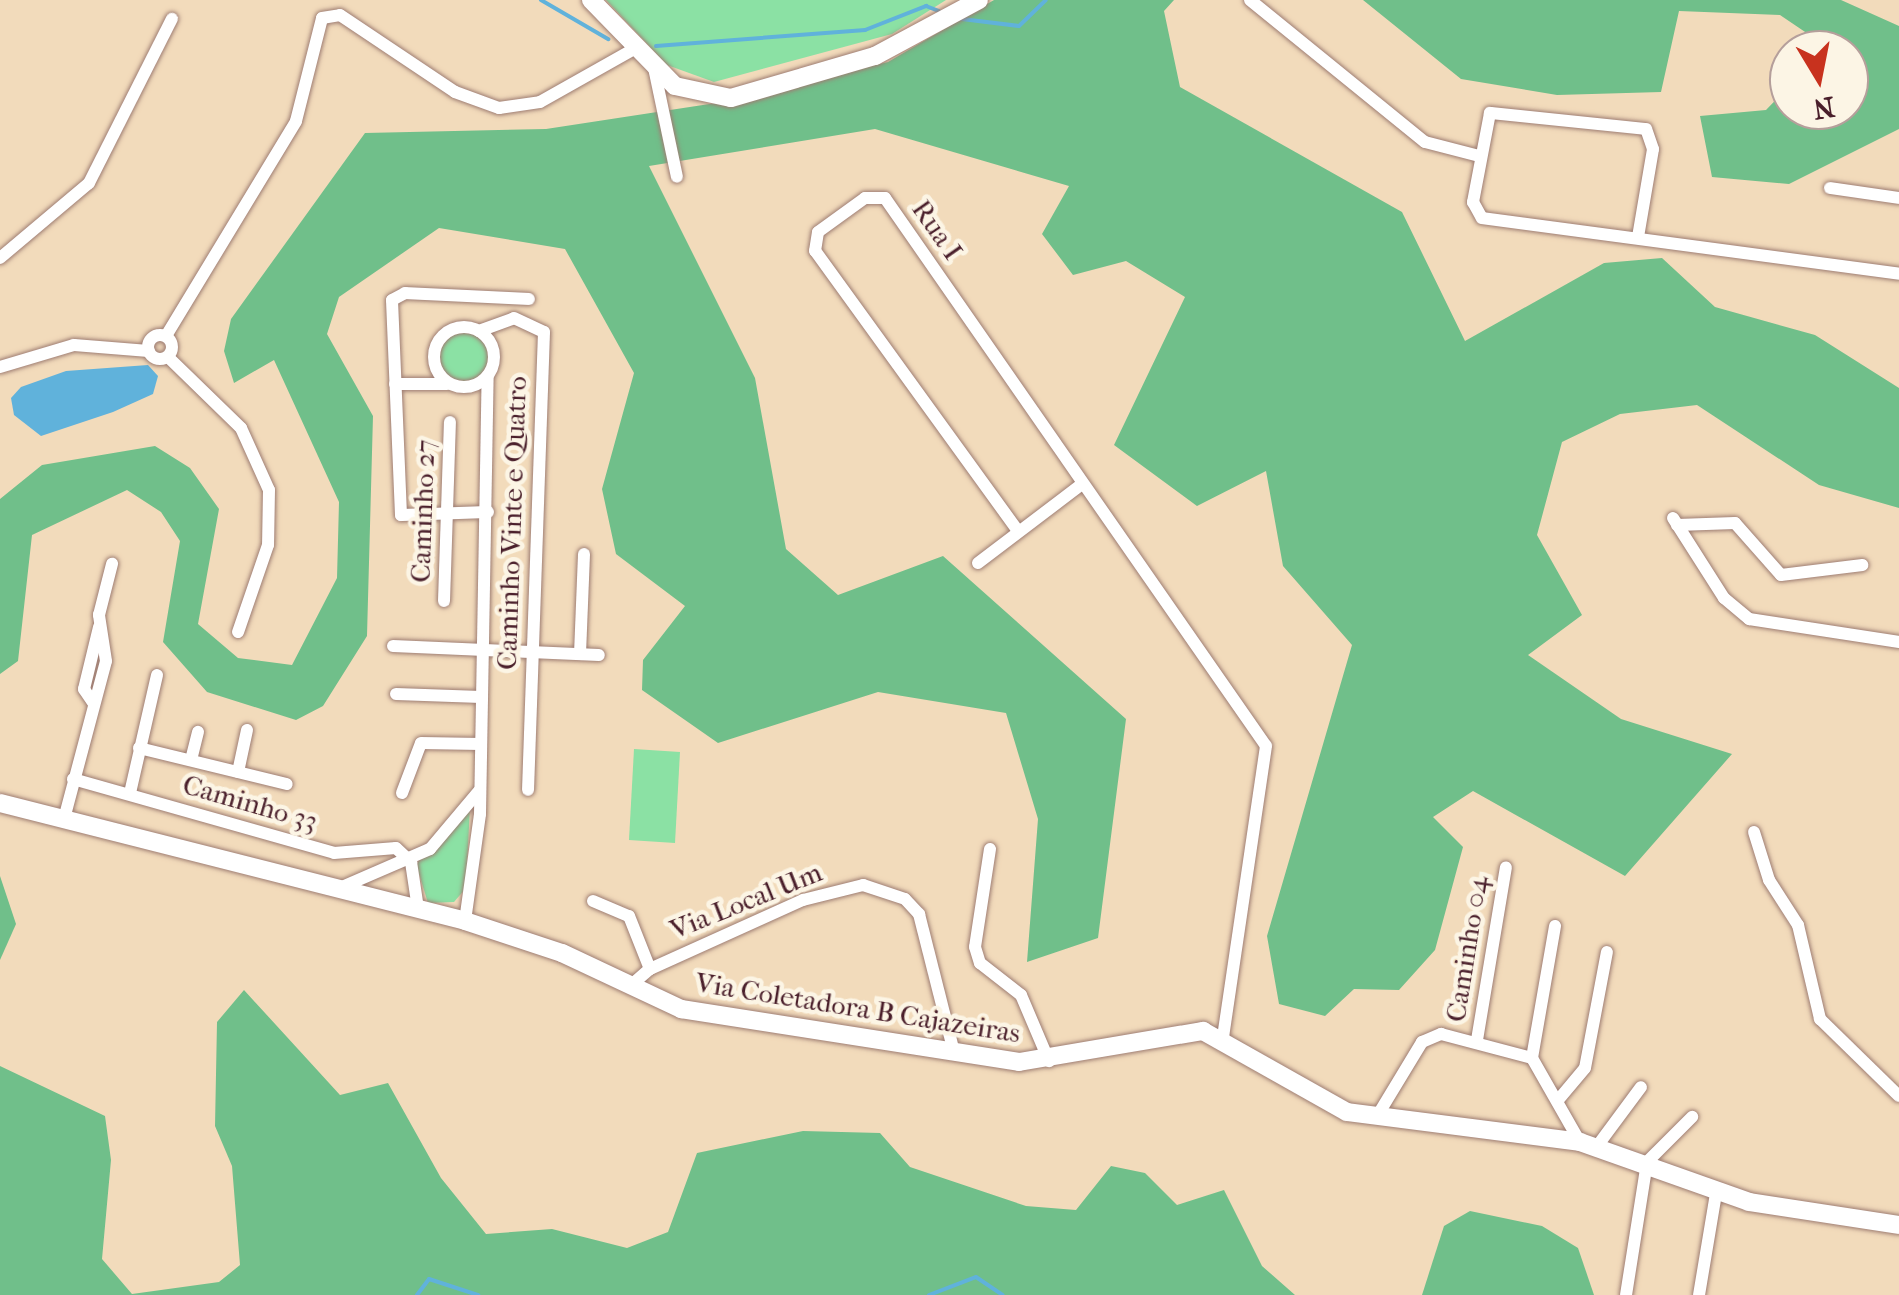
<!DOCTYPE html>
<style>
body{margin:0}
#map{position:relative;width:1899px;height:1295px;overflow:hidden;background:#f2dbbb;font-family:"IM FELL French Canon",serif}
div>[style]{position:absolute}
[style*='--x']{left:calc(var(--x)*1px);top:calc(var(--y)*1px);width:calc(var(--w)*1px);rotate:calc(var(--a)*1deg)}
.green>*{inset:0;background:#8be1a4}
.round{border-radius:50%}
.forest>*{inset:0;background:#70bf8a}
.water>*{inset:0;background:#60b2db}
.stream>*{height:4px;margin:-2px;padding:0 2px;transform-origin:2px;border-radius:2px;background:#60b2db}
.roads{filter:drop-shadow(0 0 2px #9e7d73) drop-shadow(0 0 2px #9e7d73)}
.street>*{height:12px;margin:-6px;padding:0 6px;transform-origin:6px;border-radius:6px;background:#fff}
.street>.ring{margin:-6px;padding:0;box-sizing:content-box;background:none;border:12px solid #fff;border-radius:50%}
.secondary>*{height:18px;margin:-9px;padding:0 9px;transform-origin:9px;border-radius:9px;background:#fff}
span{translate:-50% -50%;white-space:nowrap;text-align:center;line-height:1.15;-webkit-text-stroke:9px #fcf5e5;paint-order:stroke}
.street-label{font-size:28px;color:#4a1f2b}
.north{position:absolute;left:1769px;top:30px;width:100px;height:100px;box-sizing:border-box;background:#fcf5e5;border:2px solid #b59f9b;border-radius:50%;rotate:170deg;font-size:28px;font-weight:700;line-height:40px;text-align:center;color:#4a1f2b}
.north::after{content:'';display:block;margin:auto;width:35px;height:45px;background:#c8321e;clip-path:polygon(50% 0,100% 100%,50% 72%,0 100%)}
</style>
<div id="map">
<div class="green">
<i style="clip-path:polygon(606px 0,946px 0,892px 34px,714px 82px,667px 65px)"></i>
<i class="round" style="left:440px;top:333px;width:48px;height:48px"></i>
<i style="clip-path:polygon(634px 749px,680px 752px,675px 843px,629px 840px)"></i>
<i style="clip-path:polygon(470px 806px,466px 888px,454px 902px,428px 903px,416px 864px)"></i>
</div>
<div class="forest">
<i style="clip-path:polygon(994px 0,1174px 0,1164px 11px,1180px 87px,1402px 212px,1465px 341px,1604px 263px,1662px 258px,1715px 307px,1815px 335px,1899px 388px,1899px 508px,1819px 485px,1697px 405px,1620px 414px,1562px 442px,1537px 535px,1582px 615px,1528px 655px,1621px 719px,1732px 754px,1625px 876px,1473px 791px,1433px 817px,1463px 847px,1435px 950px,1399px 990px,1354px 989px,1325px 1016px,1279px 1004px,1267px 936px,1352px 645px,1283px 566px,1266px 471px,1197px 506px,1114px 445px,1185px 297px,1126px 261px,1073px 275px,1042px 234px,1069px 186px,875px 129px,649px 166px,755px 378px,786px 549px,838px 595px,943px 556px,1126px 719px,1098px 938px,1027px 962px,1038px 819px,1006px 713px,878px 692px,718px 743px,642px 690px,643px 660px,685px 606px,616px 554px,602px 489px,634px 373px,565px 249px,439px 228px,339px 297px,327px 334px,373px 416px,367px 636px,323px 706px,296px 720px,207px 692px,163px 642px,180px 541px,161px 512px,127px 490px,32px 535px,18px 661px,0 674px,0 499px,42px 465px,155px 446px,190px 468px,219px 509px,198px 624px,238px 658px,292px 665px,337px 578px,339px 502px,274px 360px,234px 383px,224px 351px,231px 319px,365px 133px,546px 129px,729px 101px,888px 62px)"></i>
<i style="clip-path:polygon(1363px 0,1841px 0,1899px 26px,1899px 129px,1789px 184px,1712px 177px,1700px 116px,1766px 110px,1789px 86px,1789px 110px,1849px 110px,1849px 50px,1808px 50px,1814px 38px,1780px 15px,1679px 11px,1661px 92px,1557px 95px,1461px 79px)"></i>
<i style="clip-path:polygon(0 876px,16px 924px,0 960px)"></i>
<i style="clip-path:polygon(244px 990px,340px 1095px,388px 1083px,441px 1178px,486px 1234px,552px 1229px,627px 1248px,668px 1232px,697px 1153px,803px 1131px,880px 1133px,910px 1167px,1026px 1206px,1076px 1210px,1111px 1166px,1145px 1173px,1177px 1205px,1224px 1190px,1262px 1266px,1295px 1295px,0 1295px,0 1066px,105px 1116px,111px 1160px,102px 1259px,132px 1294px,219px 1282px,240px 1265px,232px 1166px,215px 1126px,217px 1022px)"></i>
<i style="clip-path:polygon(1470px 1211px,1542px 1226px,1578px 1248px,1594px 1295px,1422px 1295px,1444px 1226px)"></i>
</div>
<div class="water">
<i style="clip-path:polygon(148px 365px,158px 376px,153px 394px,113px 412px,41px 436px,14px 415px,11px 398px,21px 387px,66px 371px)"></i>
</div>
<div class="stream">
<i style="--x:541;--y:0;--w:78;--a:30.2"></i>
<i style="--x:962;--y:19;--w:57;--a:7"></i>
<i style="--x:1019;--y:26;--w:37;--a:-44"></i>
<i style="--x:656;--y:46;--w:210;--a:-4.4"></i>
<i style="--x:865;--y:30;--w:66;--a:-21.5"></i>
<i style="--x:926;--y:6;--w:14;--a:21"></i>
<i style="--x:417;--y:1295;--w:20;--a:-53"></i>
<i style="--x:429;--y:1279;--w:52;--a:18.1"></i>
<i style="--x:929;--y:1295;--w:50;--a:-21"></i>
<i style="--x:976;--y:1277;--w:32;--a:34"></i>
</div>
<div class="roads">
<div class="street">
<i style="--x:1250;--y:0;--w:225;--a:39.1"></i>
<i style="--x:1425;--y:142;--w:56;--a:14.5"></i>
<i style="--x:654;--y:68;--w:111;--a:78.1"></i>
<i style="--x:1830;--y:188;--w:70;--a:8.2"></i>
<i style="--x:1638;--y:237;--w:89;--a:-80.3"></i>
<i style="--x:1653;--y:149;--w:21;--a:-109"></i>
<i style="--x:1646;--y:129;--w:157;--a:-174.1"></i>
<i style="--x:1490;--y:113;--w:91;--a:100.8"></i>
<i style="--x:1473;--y:202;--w:18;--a:61"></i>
<i style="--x:1482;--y:218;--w:421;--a:7.6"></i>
<i style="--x:0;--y:258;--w:116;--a:-40.1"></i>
<i style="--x:89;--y:183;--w:184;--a:-63.2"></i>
<i class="ring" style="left:434px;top:327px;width:48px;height:48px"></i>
<i style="--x:479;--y:331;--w:37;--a:-20"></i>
<i style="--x:514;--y:318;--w:33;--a:25"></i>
<i style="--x:544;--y:332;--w:458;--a:92"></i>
<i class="ring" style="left:148px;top:335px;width:12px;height:12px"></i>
<i style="--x:166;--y:336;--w:251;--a:-58.8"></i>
<i style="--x:296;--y:121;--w:106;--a:-75.8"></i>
<i style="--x:322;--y:18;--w:18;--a:-9"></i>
<i style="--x:340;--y:15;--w:138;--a:33.8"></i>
<i style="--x:455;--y:92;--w:47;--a:20"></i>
<i style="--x:499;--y:108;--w:41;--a:-8.3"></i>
<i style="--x:540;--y:102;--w:110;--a:-29.4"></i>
<i style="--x:168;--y:357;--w:102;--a:44.2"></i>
<i style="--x:241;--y:428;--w:68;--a:65.7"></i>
<i style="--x:269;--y:490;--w:55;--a:91"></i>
<i style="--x:268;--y:545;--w:92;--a:109"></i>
<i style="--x:0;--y:367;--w:77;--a:-16.6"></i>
<i style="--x:74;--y:345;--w:75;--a:4.6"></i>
<i style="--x:395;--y:384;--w:52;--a:0"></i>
<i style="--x:488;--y:512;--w:87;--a:178"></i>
<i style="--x:401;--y:515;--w:215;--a:-92.4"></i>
<i style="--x:392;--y:300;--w:15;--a:-28"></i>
<i style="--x:405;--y:293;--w:124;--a:2.8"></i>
<i style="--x:1673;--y:518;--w:95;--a:57.5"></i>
<i style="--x:1724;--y:598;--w:33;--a:40"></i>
<i style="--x:1749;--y:619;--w:152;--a:8.7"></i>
<i style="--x:1677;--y:525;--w:58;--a:-2"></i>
<i style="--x:1735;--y:523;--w:69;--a:48.5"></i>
<i style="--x:1781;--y:575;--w:82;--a:-7"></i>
<i style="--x:1018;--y:531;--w:346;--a:-125.9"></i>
<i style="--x:815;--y:251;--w:19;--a:-81"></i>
<i style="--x:818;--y:232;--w:58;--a:-35.9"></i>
<i style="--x:865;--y:198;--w:20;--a:0"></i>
<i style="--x:885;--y:198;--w:667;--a:55.19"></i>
<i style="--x:1266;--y:746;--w:293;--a:98.4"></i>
<i style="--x:978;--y:563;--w:131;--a:-37.2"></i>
<i style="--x:444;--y:601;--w:179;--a:-88.1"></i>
<i style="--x:393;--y:646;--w:206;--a:2.5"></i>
<i style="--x:580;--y:654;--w:100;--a:-87.7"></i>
<i style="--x:396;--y:694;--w:85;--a:2"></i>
<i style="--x:94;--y:704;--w:18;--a:-124"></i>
<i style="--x:84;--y:689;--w:64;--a:-76.4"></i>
<i style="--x:139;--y:748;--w:152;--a:13.7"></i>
<i style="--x:191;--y:760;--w:29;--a:-76"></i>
<i style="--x:238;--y:772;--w:43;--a:-77.9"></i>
<i style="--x:73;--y:779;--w:271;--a:15.8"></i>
<i style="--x:334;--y:853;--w:62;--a:-4.6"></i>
<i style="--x:396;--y:848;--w:21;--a:43"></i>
<i style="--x:130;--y:793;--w:121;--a:-77.1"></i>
<i style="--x:402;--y:793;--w:53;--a:-69.2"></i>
<i style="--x:421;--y:743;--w:60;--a:1"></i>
<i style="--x:64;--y:819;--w:163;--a:-75.1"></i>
<i style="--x:106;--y:661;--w:47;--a:-98.7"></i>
<i style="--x:99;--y:615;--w:53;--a:-75.7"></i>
<i style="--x:1754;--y:832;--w:50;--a:72.6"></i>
<i style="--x:1769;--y:880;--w:54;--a:57.2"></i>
<i style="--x:1798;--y:925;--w:97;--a:76.8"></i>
<i style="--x:1820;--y:1019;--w:110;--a:44.3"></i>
<i style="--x:990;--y:849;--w:99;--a:98.7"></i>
<i style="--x:975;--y:947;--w:17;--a:73"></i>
<i style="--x:980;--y:963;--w:52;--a:38"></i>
<i style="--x:1021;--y:995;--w:72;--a:67"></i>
<i style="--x:411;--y:862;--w:48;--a:81.5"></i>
<i style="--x:342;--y:887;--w:96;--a:-23.4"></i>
<i style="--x:430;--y:849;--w:76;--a:-49.8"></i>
<i style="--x:593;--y:901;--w:39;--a:23"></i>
<i style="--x:629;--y:916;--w:57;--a:68.4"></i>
<i style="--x:465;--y:921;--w:108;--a:-82"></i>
<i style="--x:480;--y:814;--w:437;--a:-89"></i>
<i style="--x:629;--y:987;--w:28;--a:-41"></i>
<i style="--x:650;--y:969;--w:168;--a:-24.3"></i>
<i style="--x:803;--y:900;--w:62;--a:-14"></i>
<i style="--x:863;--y:885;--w:44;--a:18.4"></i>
<i style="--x:905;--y:899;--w:21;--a:47"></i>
<i style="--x:919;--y:914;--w:142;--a:75.8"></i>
<i style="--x:1477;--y:1040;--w:175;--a:-80.5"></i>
<i style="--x:1532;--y:1058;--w:134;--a:-80.1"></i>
<i style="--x:1559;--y:1099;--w:40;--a:-50"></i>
<i style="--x:1585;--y:1068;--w:118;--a:-79.3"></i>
<i style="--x:1376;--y:1118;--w:89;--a:-58.8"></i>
<i style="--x:1422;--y:1042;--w:21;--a:-23"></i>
<i style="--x:1441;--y:1034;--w:94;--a:14.8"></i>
<i style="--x:1532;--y:1058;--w:97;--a:60.3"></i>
<i style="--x:1598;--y:1145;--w:72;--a:-53.4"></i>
<i style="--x:1626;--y:1295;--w:135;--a:-81"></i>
<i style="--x:1647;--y:1162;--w:64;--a:-45"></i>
<i style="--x:1699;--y:1295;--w:103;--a:-80.5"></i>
</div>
<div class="secondary">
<i style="--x:591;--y:0;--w:120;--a:45.7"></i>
<i style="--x:675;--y:86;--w:57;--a:12.1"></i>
<i style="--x:731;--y:98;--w:150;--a:-16.3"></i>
<i style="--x:875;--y:56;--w:118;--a:-28.3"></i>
<i style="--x:0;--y:803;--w:480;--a:14.2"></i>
<i style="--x:465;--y:921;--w:102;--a:18.3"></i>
<i style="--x:562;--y:953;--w:132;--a:25.2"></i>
<i style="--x:681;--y:1009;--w:342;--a:8.9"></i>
<i style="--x:1019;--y:1062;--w:187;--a:-9.6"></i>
<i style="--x:1203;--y:1031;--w:165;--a:29.4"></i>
<i style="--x:1347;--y:1112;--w:235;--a:7.3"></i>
<i style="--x:1580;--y:1142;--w:179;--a:19.5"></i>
<i style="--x:1749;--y:1202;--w:152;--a:8.7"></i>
</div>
</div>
<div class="street-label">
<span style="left:937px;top:230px;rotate:55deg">Rua I</span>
<span style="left:423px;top:511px;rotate:-88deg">Caminho 27</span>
<span style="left:512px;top:523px;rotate:-88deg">Caminho Vinte e Quatro</span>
<span style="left:250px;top:803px;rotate:16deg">Caminho 33</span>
<span style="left:746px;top:901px;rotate:-22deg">Via Local Um</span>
<span style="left:1467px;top:949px;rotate:-81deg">Caminho 04</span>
<span style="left:858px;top:1008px;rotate:9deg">Via Coletadora B Cajazeiras</span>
</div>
<div class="north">N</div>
</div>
